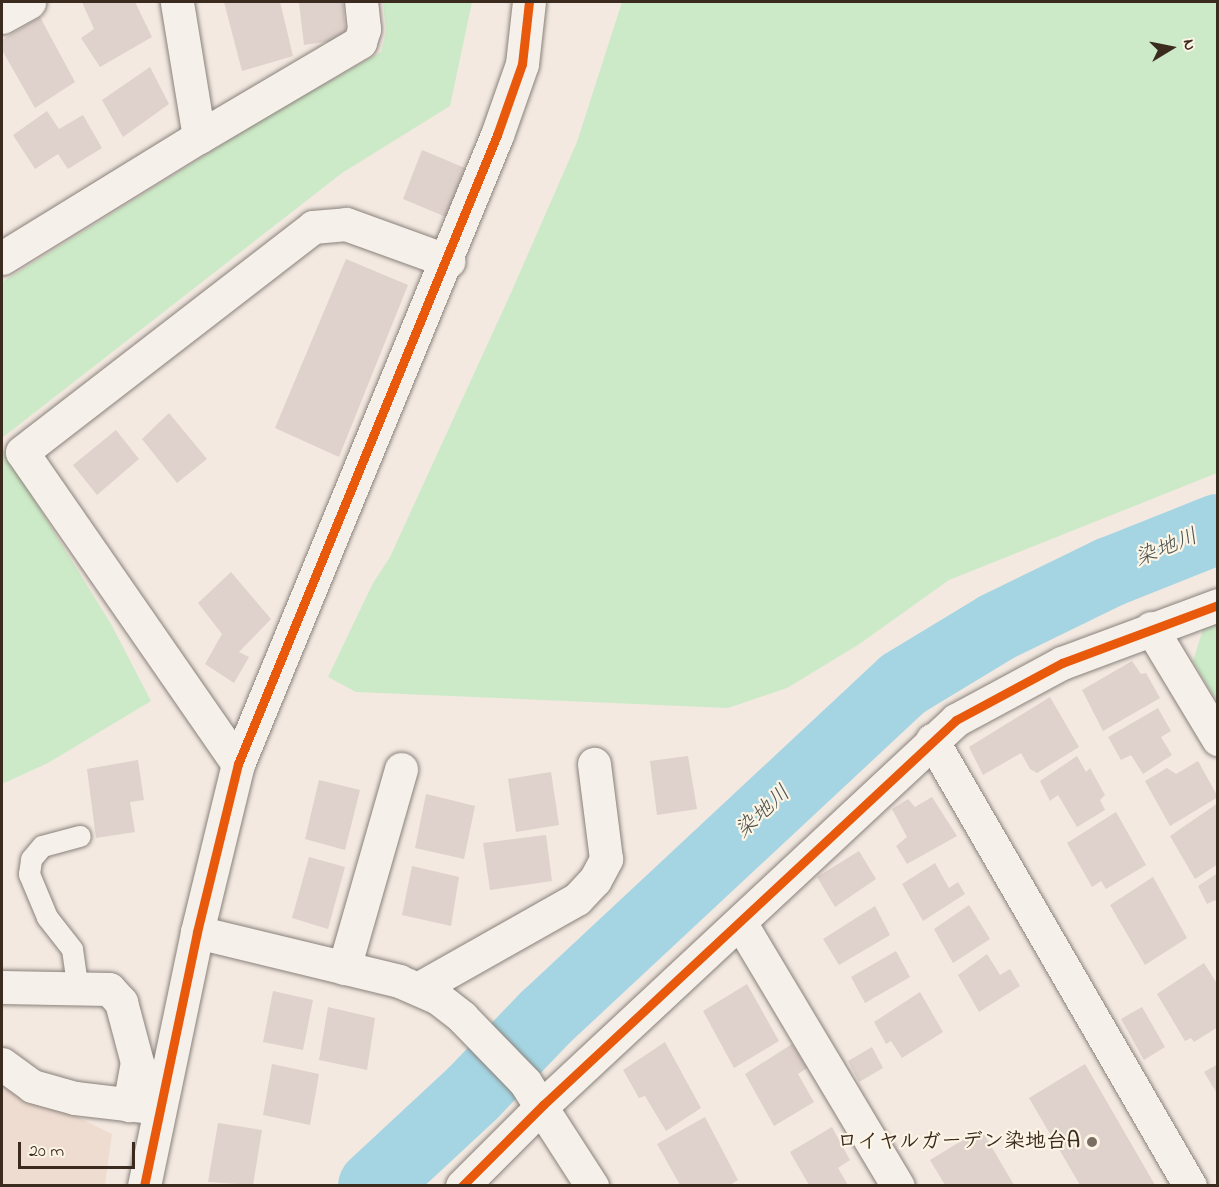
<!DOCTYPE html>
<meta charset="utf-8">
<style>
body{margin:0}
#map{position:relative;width:1219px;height:1187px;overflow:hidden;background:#f3e9e1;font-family:"Indie Flower","Klee One",sans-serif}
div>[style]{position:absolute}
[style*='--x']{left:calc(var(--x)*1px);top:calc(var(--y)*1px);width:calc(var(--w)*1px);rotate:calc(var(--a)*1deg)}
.built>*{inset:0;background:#efdcd1}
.green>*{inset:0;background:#cceac7}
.river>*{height:70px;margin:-35px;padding:0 35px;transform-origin:35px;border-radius:35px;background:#a5d5e3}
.building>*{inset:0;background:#dfd1cb}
.roads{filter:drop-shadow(0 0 2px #89817b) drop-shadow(0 0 2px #89817b)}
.lane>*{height:21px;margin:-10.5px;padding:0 10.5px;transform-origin:10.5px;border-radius:10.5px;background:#f5f1ea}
.street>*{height:33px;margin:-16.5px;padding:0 16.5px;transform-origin:16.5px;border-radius:16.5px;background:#f5f1ea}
.secondary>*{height:33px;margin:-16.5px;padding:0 16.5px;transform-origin:16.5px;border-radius:16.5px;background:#f5f1ea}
.cycleway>*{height:9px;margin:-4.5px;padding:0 4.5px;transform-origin:4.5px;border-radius:4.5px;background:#e8590c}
.dots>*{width:16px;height:16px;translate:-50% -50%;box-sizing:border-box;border:3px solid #fcf5e5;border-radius:50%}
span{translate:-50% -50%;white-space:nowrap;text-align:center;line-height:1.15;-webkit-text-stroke:4.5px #fcf5e5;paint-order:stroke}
.poi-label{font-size:21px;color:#3b2a1e;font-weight:700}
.right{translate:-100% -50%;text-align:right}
.water-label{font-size:22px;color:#4d5250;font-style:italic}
.frame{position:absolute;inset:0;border:3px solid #3b2a1e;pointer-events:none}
.north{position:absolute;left:1141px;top:18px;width:60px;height:60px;-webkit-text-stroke:4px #fcf5e5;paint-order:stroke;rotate:80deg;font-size:16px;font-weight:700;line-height:24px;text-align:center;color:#3b2a1e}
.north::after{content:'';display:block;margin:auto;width:21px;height:27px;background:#3b2a1e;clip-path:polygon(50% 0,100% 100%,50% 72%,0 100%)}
.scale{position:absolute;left:18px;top:1142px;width:117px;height:27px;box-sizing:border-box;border:3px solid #3b2a1e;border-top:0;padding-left:8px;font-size:18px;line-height:21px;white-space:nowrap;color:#3b2a1e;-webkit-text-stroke:4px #fcf5e5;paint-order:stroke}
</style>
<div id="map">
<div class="built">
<i style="clip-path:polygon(2px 1080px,112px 1134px,105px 1185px,2px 1185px)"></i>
</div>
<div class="green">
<i style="clip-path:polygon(383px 2px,472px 2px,450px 106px,342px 173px,2px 438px,2px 282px,273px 113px,381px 52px,386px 31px)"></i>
<i style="clip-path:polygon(622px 2px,1217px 2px,1217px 473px,949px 580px,858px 645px,787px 688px,728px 708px,356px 692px,328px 677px,373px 583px,390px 557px,510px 295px,577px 142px)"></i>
<i style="clip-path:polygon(2px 448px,111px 624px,151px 701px,48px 763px,2px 784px)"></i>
<i style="clip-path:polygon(1217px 624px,1218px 624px,1217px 702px,1193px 661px,1203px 629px)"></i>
</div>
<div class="river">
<i style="--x:373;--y:1186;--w:137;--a:-42.9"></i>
<i style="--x:473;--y:1093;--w:105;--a:-46.2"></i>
<i style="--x:546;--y:1017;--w:488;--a:-43"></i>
<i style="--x:903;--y:684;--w:110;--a:-31.2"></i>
<i style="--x:997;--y:627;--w:126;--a:-26"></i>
<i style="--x:1110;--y:572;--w:116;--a:-21.7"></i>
</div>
<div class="building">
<i style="clip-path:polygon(82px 2px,135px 2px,152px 37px,100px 67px,81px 38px,94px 29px)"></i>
<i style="clip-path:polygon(224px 2px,280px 2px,293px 56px,242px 71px)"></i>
<i style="clip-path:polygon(299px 2px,343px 2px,346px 39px,304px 45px)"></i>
<i style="clip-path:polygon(40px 17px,75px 82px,35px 108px,2px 50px,2px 40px)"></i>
<i style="clip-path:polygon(150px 67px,169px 104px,123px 137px,102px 100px)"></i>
<i style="clip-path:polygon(47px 111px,59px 129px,83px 115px,102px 148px,68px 169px,58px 154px,35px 169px,13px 135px)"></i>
<i style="clip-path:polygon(422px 150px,465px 168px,446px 217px,403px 199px)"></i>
<i style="clip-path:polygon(346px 259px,408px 285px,339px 457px,275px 428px)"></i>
<i style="clip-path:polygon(169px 413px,207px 459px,177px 483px,142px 439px)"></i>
<i style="clip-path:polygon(116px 430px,139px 459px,97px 495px,73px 465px)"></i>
<i style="clip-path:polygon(231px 572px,271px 619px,239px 652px,249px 657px,234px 683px,205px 664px,222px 634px,198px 603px)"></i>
<i style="clip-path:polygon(1132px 661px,1141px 674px,1146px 673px,1160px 698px,1103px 731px,1082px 690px)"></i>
<i style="clip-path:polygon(1050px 697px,1079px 747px,1037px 773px,1030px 769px,1021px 753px,983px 775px,969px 747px)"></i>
<i style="clip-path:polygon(1158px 708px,1171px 731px,1161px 737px,1172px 755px,1143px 774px,1131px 755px,1121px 760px,1108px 737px)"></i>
<i style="clip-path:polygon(688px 756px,697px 809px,657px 815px,650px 761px)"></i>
<i style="clip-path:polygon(1077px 756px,1086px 772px,1090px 768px,1105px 795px,1100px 800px,1105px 810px,1077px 827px,1058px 795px,1050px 801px,1040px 781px)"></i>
<i style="clip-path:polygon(138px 760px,144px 800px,130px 802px,135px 832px,96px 838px,87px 769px)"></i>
<i style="clip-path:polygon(1198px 761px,1218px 797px,1170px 826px,1145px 781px,1167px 768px,1176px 774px)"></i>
<i style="clip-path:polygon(551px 772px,559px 825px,516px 832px,508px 779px)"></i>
<i style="clip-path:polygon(319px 780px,360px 790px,345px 850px,305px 839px)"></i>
<i style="clip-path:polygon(426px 794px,475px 806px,464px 859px,415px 848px)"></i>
<i style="clip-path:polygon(932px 797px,957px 836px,907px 864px,896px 846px,907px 837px,892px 809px,908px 799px,915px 807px)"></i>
<i style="clip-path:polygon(1218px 803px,1218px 864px,1195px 879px,1170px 836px)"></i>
<i style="clip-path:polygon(1116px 812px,1146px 865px,1106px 889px,1101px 881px,1092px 887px,1067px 843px)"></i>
<i style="clip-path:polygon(546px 835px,552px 881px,490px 890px,483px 843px)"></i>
<i style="clip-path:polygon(859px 851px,876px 879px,835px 907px,817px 877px)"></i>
<i style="clip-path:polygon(309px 857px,345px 867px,328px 929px,292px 918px)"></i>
<i style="clip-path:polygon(935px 863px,949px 888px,958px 882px,965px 894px,923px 921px,902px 884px)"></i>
<i style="clip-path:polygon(412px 866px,459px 877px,451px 926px,402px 915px)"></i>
<i style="clip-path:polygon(1218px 873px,1218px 904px,1215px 900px,1207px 904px,1198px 886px)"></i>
<i style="clip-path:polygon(1153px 877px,1187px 938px,1145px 965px,1110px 905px)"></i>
<i style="clip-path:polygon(969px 905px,990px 939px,953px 963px,934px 929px)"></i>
<i style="clip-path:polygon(875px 906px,890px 935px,839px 965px,823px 939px)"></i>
<i style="clip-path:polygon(896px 951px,910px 977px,865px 1003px,851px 977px)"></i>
<i style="clip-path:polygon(987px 954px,1000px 975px,1010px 969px,1020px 986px,979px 1012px,958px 975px)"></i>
<i style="clip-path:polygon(1204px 963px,1218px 985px,1218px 1027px,1194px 1042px,1191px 1038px,1185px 1041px,1157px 994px)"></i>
<i style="clip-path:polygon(747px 984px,779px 1041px,734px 1068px,703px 1011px)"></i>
<i style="clip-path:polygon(273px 991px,313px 1000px,303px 1050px,263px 1042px)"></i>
<i style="clip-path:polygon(920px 992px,943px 1032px,902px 1058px,891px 1041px,886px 1044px,874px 1022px)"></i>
<i style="clip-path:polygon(328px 1007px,375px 1018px,367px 1070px,319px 1060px)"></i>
<i style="clip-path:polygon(1142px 1007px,1165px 1047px,1144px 1060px,1121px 1019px)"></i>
<i style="clip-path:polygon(665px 1042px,701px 1108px,666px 1131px,645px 1096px,639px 1098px,623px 1070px)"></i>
<i style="clip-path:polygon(792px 1044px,807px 1068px,798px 1074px,814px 1102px,774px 1126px,745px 1074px)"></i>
<i style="clip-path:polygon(872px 1047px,883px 1068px,859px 1082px,848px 1061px)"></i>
<i style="clip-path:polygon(272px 1064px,319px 1074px,310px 1125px,263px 1115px)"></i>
<i style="clip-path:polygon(1085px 1064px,1155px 1185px,1080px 1185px,1029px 1098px)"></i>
<i style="clip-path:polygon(1218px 1064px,1218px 1095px,1204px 1072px)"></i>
<i style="clip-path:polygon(705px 1117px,738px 1180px,730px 1185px,680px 1185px,657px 1144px)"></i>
<i style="clip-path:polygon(218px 1123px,262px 1130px,253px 1185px,208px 1182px)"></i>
<i style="clip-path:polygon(832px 1127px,850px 1160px,838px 1168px,848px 1185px,809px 1185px,790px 1152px)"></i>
<i style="clip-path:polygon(981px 1129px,1014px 1185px,945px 1185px,930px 1160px)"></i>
</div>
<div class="roads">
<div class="lane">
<i style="--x:78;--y:991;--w:42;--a:-98.1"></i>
<i style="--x:72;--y:949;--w:41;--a:-128"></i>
<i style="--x:47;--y:917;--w:47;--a:-112.7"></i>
<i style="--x:29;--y:874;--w:15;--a:-82"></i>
<i style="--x:31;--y:859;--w:17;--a:-50"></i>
<i style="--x:42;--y:846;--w:39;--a:-15"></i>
</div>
<div class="street">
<i style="--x:2;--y:17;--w:31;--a:-29"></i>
<i style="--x:199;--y:137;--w:187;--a:-30.5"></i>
<i style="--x:360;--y:42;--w:14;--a:-73"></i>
<i style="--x:364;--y:29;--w:27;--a:-96"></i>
<i style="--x:2;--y:258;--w:231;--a:-31.6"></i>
<i style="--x:199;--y:137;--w:137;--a:-99.3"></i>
<i style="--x:1151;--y:628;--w:130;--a:58.9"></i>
<i style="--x:932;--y:740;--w:515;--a:59.95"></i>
<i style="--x:238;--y:764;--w:379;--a:-124.7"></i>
<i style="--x:22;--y:452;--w:368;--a:-37.7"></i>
<i style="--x:313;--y:227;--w:33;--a:-5"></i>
<i style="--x:346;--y:224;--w:109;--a:19.9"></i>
<i style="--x:741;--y:924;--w:305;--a:59.1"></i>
<i style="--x:197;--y:932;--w:208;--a:13.6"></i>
<i style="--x:399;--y:981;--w:43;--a:23.6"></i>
<i style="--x:438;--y:998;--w:31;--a:38"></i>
<i style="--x:462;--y:1017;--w:91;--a:45.9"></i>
<i style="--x:525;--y:1082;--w:124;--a:57.2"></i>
<i style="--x:344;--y:968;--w:207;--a:-74"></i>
<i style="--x:2;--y:987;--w:107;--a:1.1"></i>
<i style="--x:109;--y:989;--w:18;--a:47"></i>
<i style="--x:121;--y:1002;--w:62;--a:75.1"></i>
<i style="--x:137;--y:1062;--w:44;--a:100.5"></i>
<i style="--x:419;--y:988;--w:181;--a:-29.4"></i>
<i style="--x:577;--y:899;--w:26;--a:-47"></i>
<i style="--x:595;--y:880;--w:24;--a:-62"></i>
<i style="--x:606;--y:859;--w:96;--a:-97.2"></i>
<i style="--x:2;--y:1064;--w:37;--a:36"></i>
<i style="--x:32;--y:1086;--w:45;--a:15.6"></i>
<i style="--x:75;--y:1098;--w:78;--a:6.7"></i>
<i style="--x:462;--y:1186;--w:115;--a:-45"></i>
<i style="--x:543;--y:1105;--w:565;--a:-42.99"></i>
<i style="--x:956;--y:720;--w:120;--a:-28.3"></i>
<i style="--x:1062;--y:663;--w:166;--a:-20.4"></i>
</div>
<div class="secondary">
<i style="--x:144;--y:1186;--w:259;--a:-78.2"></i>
<i style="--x:197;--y:932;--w:173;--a:-76.3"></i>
<i style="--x:238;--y:764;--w:680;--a:-67.62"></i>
<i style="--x:497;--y:135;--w:75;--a:-70.6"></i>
<i style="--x:522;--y:64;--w:62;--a:-83.6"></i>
</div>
</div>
<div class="cycleway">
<i style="--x:144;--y:1186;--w:259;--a:-78.2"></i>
<i style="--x:197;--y:932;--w:173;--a:-76.3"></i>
<i style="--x:238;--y:764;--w:680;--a:-67.62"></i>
<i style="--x:497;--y:135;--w:75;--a:-70.6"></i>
<i style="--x:522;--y:64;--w:62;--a:-83.6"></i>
<i style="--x:462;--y:1186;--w:115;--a:-45"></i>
<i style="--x:543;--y:1105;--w:565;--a:-42.99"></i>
<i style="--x:956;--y:720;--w:120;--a:-28.3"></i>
<i style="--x:1062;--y:663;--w:166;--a:-20.4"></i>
</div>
<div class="dots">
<i style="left:1092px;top:1142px;background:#7b6d62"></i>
</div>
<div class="poi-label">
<span class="right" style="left:1080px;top:1142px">ロイヤルガーデン染地台A</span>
</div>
<div class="water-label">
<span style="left:1167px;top:549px;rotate:-22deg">染地川</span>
<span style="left:764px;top:813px;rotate:-43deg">染地川</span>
</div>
<div class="frame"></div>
<div class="north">N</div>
<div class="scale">20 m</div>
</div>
